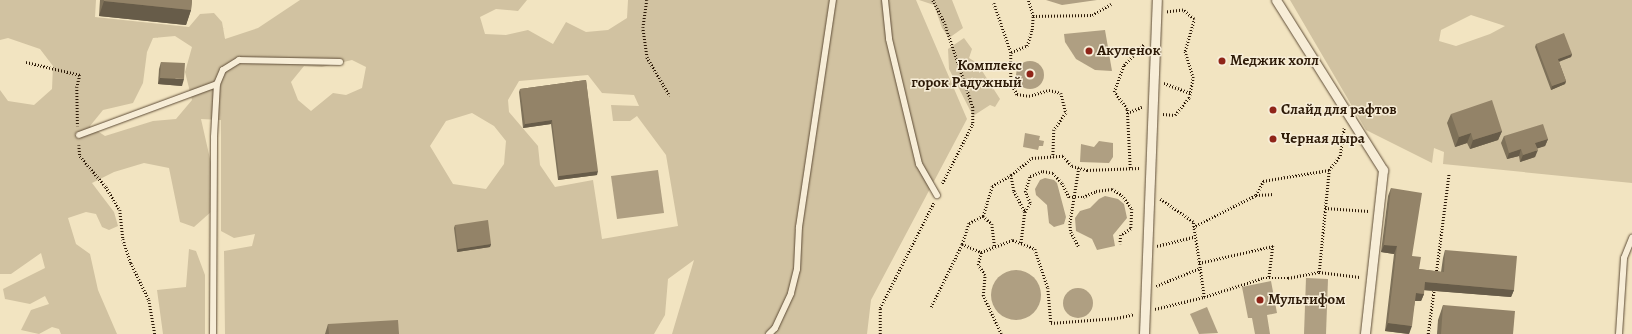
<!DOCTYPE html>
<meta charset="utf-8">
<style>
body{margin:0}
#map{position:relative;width:1632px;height:334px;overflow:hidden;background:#f2e4c1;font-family:Alegreya,serif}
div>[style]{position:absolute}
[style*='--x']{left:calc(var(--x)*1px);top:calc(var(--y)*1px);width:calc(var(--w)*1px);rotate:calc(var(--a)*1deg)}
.green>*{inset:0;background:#d1c2a1}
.water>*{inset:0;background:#af9f82}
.round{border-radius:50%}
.path>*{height:2.5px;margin-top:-1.25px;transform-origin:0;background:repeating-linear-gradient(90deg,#2d1a07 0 1px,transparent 0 3px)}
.roads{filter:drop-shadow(0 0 1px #5e4c36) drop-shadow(0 0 1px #5e4c36)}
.service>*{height:6px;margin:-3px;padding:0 3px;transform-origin:3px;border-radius:3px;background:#f7edd7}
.pedestrian>*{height:9px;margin:-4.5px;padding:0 4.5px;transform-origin:4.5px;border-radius:4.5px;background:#f7edd7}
.wall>*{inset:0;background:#7e7159}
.shaded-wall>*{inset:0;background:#675c49}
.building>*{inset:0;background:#938368}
.dots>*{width:11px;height:11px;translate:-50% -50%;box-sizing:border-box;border:2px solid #f7edd7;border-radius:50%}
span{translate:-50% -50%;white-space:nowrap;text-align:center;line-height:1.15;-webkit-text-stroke:3px #f7edd7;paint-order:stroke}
.poi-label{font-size:15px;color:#2d1a07;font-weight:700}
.left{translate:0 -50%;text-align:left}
.right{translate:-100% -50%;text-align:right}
</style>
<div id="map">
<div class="green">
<i style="clip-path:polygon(evenodd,0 0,96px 0,95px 17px,189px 27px,200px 14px,214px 13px,222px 22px,225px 39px,258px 28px,300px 0,527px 0,518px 11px,496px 9px,480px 17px,485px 34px,506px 35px,528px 30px,553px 44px,566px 22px,586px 32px,608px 30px,627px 18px,628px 0,916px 0,967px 119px,871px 300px,867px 334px,672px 334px,694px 260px,668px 279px,665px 315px,654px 334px,225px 334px,224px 251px,252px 246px,255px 234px,234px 238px,221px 231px,221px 120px,201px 119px,213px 172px,212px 211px,194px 227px,180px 222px,169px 168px,144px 163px,114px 172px,92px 183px,114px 212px,118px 226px,109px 230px,102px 227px,96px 214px,86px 212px,68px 218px,76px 244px,90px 254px,98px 290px,117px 334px,61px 334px,59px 329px,52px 327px,39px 334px,21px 330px,31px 310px,49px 304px,45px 296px,30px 304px,5px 299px,3px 289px,45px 268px,41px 253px,11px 274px,0 274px,0 90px,8px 101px,34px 105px,52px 89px,53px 66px,40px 49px,8px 38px,0 40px,0 0,175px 36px,192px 47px,185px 72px,192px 100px,176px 119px,153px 121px,105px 136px,90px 126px,103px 110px,133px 103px,143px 83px,147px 52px,153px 38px,175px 36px,0 0,352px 60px,366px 67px,362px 88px,346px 95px,333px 93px,311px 111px,298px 100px,291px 82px,304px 66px,322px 67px,352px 60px,0 0,588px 75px,602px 93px,634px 95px,639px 106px,611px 105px,613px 121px,630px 121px,637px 116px,666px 155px,678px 226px,602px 239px,593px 180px,555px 187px,540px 165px,538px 146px,509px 112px,508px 100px,519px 81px,588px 75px,0 0,472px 113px,494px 126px,506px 141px,504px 164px,486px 189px,453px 184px,430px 146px,446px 121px,472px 113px)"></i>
<i style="clip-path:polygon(919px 0,952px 0,963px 28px,949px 38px,942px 28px,934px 5px)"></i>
<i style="clip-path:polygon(evenodd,1290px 0,1632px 0,1632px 183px,1443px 164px,1444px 152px,1434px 148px,1432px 163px,1366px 130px,1290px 0,1471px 15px,1505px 26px,1490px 34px,1456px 46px,1439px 41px,1441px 30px,1471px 15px)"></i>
<i style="clip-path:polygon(964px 38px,972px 49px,969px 58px,977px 63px,1000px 99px,995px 107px,990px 105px,973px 116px,949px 69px,948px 49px)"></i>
<i style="clip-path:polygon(189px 249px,196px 251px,205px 275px,205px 334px,163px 334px,157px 290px,186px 287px)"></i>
</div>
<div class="water">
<i style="clip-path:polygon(1046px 0,1097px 0,1062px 5px)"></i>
<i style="clip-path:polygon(1105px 30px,1112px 71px,1095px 70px,1076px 59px,1065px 42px,1064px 34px)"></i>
<i class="round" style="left:1016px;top:61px;width:28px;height:28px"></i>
<i style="clip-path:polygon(1025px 133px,1040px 136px,1039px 140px,1044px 141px,1043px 146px,1039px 146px,1038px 150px,1023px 147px)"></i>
<i style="clip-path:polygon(1099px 141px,1113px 143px,1113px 157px,1109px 163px,1080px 162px,1081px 144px,1094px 147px)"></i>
<i style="clip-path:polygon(658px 170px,664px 213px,617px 219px,611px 176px)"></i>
<i style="clip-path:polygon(1045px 178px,1054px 180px,1057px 183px,1066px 217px,1064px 224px,1054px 227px,1049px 223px,1047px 205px,1036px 195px,1035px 189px,1040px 180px)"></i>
<i style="clip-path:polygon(1105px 196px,1118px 199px,1124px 204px,1127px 218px,1113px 235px,1115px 246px,1097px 250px,1092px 239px,1076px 231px,1075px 218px,1080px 211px,1090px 208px,1099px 199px)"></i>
<i class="round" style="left:991px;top:270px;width:50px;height:50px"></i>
<i style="clip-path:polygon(1306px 278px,1328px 279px,1326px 334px,1304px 334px)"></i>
<i style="clip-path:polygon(1271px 281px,1277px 313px,1267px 315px,1270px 334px,1255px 334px,1252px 318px,1248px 318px,1242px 287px)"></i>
<i class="round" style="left:1063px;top:288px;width:30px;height:30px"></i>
<i style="clip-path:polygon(1207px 307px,1218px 333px,1199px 334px,1190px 314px)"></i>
</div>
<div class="path">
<i style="--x:647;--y:0;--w:27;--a:98"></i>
<i style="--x:643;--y:27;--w:30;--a:82"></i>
<i style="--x:647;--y:57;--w:45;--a:59.5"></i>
<i style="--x:933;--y:0;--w:27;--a:63"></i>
<i style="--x:945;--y:24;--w:88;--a:71.4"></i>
<i style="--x:973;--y:107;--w:17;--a:90"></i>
<i style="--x:973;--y:124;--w:68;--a:116.9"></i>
<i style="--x:994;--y:3;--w:52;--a:70.9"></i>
<i style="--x:1011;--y:52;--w:31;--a:90"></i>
<i style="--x:1011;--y:83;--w:13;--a:61"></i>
<i style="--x:1017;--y:94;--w:12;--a:9"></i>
<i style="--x:1029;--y:96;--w:21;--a:-17"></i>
<i style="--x:1049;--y:90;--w:12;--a:14"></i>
<i style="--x:1061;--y:93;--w:21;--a:76"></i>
<i style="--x:1066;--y:113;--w:21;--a:125"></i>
<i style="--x:1054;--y:130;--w:27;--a:92"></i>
<i style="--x:1033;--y:16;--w:59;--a:-1"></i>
<i style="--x:1092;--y:15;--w:22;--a:-30"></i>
<i style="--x:1011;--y:52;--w:17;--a:-21"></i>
<i style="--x:1027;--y:46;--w:17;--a:-73"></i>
<i style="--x:1032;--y:30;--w:14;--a:-86"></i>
<i style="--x:1033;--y:16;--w:17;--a:-107"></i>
<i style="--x:26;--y:62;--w:56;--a:13.5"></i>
<i style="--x:80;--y:75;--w:12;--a:104"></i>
<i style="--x:77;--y:87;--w:39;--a:89"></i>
<i style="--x:1164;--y:83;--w:28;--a:21"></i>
<i style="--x:1127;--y:113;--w:16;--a:-22"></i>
<i style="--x:1163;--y:114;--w:12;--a:5"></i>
<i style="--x:1175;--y:115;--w:22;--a:-51"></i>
<i style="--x:1189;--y:98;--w:20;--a:-79"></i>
<i style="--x:1193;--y:78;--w:28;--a:-107"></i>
<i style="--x:1185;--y:51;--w:33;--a:-74"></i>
<i style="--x:1194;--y:19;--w:14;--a:-141"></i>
<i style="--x:1183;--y:10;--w:17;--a:173"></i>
<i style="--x:79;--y:145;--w:11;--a:85"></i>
<i style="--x:80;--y:156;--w:40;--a:50"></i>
<i style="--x:106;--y:187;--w:27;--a:59"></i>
<i style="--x:120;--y:210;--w:29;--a:84"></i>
<i style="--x:123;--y:239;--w:25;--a:72"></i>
<i style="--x:131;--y:263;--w:41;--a:64.1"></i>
<i style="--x:149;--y:300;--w:35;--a:80"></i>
<i style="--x:1079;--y:168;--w:57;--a:99.1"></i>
<i style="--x:1070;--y:224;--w:8;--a:83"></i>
<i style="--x:1071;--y:232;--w:17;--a:62"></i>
<i style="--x:1130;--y:168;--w:59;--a:-92.9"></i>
<i style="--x:1127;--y:109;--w:21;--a:-127"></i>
<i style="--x:1114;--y:92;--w:29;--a:-70"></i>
<i style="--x:1124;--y:65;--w:30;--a:-46"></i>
<i style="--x:1011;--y:175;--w:16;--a:79"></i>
<i style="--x:1014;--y:191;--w:24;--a:62"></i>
<i style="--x:1025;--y:212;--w:31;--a:97"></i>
<i style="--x:1256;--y:195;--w:16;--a:-63"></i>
<i style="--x:1263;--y:181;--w:67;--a:-9.5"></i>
<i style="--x:1325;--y:208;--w:44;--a:3.9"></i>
<i style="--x:1025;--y:212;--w:10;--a:-61"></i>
<i style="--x:1030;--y:203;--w:12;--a:-114"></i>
<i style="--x:1025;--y:192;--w:17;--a:-73"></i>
<i style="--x:1030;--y:176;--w:14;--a:-21"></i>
<i style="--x:1043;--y:171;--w:10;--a:11"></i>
<i style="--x:1053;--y:173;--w:13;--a:48"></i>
<i style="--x:1062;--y:183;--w:16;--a:63"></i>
<i style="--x:1069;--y:197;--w:14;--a:0"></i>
<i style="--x:1083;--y:197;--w:14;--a:-25"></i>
<i style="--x:1096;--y:191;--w:16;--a:-7"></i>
<i style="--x:1112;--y:189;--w:12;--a:31"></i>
<i style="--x:1122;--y:195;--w:17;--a:54"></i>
<i style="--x:1132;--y:209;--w:20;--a:93"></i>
<i style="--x:1131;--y:229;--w:12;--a:149"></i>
<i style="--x:1121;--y:235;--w:9;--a:96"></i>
<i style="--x:983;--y:216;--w:12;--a:42"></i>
<i style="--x:992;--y:224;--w:23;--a:83"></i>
<i style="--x:1193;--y:227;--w:71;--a:-26.9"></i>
<i style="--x:1256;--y:195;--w:17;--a:-3"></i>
<i style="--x:962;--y:244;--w:21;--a:23"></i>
<i style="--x:1157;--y:246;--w:38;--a:-14"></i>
<i style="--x:1199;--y:263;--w:76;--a:-12.9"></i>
<i style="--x:1273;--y:246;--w:32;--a:97"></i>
<i style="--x:1319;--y:272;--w:102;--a:-84.4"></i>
<i style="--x:1329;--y:170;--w:18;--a:-52"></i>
<i style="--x:1340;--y:156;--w:28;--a:-82"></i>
<i style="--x:1436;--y:274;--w:102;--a:-82.7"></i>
<i style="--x:1156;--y:286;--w:48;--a:-22.2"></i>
<i style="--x:1200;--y:268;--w:47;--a:-98.7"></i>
<i style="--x:1193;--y:222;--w:40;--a:-145.1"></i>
<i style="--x:1204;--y:297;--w:62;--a:-17.9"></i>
<i style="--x:1263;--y:278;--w:25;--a:0"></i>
<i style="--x:1288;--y:278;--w:32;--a:-11"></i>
<i style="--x:1319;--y:272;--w:41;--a:7"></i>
<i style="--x:931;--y:307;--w:70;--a:-63.8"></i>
<i style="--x:962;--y:244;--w:22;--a:-72"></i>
<i style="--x:969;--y:223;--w:16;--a:-27"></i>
<i style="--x:983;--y:216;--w:31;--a:-73"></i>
<i style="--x:992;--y:186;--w:22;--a:-30"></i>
<i style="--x:1011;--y:175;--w:27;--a:-39"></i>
<i style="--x:1032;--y:158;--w:31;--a:-4"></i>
<i style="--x:1063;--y:156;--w:13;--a:48"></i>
<i style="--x:1072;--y:166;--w:16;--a:15"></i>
<i style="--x:1087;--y:170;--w:53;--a:-2.2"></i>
<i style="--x:1155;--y:309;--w:50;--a:-13.8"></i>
<i style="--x:1204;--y:297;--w:29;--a:-98"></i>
<i style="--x:880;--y:334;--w:26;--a:-90"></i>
<i style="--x:880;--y:308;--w:119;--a:-63"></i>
<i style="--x:1001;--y:334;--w:42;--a:-115.3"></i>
<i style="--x:983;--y:296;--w:21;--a:-85"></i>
<i style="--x:985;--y:275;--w:12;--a:-125"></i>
<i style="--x:978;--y:265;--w:13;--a:-77"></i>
<i style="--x:981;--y:252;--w:34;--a:-21"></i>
<i style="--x:1013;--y:240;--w:24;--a:22"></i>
<i style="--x:1035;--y:249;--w:41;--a:71.6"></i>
<i style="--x:1048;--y:288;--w:35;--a:85"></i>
<i style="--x:1051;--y:323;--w:66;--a:-4.3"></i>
<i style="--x:1117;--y:318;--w:17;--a:-13"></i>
<i style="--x:1428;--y:334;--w:45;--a:-82.4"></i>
</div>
<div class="roads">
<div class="service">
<i style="--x:885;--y:0;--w:39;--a:84"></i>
<i style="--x:889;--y:39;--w:129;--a:76.5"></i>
<i style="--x:919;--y:164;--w:36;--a:60"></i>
<i style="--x:79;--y:135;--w:147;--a:-20.3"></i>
<i style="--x:213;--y:334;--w:197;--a:-89.7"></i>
<i style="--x:214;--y:137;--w:53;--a:-86.8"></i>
<i style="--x:217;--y:84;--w:15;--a:-67"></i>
<i style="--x:223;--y:70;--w:19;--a:-32"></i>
<i style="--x:239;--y:60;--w:101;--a:1.1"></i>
<i style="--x:769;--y:334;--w:8;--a:-45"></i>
<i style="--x:775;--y:328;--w:38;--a:-65"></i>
<i style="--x:791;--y:293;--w:25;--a:-76"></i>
<i style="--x:797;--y:269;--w:42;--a:-87.3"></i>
<i style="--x:799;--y:227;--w:230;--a:-81.5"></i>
<i style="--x:1619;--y:334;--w:76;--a:-86.2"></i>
<i style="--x:1624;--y:258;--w:22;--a:-68"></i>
</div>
<div class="pedestrian">
<i style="--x:1276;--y:0;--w:201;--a:57.8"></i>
<i style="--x:1383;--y:170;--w:165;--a:96.3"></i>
<i style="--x:1144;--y:334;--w:334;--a:-87.8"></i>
</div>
</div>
<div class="wall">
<i style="clip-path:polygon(100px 0,192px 0,191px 10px,186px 25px,99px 16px)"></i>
<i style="clip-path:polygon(1536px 44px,1572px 54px,1571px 57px,1559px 62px,1566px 81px,1565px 84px,1551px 90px,1535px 47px)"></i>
<i style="clip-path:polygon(161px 62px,182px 86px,158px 84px,159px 69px)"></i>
<i style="clip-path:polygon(586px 80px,597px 175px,558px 180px,551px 124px,523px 128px,519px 92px,520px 89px)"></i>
<i style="clip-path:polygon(1451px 114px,1502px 131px,1498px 140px,1470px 149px,1467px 143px,1455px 147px,1447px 123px)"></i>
<i style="clip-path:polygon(1504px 136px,1548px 139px,1545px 146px,1537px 148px,1535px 157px,1520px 162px,1519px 156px,1507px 159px,1501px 143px)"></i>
<i style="clip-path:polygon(1391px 188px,1412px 256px,1419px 269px,1441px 272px,1443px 258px,1445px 250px,1514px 290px,1511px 297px,1424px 290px,1424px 294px,1421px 301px,1415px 301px,1409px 334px,1385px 331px,1394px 254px,1381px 252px,1388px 196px)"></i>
<i style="clip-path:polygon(455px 225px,491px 244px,490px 247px,457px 252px,454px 228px)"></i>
<i style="clip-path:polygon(1443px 305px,1513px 334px,1437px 334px,1438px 320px)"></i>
<i style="clip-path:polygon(328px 324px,399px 334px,325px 334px)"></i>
</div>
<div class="shaded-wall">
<i style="clip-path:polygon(104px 1px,191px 10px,186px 25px,99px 16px)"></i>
<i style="clip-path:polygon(1572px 54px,1571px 57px,1557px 62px,1558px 59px)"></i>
<i style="clip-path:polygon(160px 78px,184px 79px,182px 86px,158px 84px)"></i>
<i style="clip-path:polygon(1566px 81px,1565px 84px,1551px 90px,1552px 86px)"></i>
<i style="clip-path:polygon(552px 120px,551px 124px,523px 128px,525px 124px)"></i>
<i style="clip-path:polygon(1502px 131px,1498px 140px,1470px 149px,1473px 140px)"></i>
<i style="clip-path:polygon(1471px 133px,1467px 143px,1455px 147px,1459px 137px)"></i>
<i style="clip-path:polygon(1548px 139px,1545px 146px,1533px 150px,1535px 143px)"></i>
<i style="clip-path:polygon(1521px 149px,1519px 156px,1507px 159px,1509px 153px)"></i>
<i style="clip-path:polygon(1538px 150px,1535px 157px,1520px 162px,1523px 155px)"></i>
<i style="clip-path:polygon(598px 171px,597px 175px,558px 180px,559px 176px)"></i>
<i style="clip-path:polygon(491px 244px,490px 247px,457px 252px,458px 249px)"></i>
<i style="clip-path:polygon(1384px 245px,1397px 246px,1394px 254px,1381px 252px)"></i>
<i style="clip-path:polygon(1425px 282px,1514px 290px,1511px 297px,1422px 290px)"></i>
<i style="clip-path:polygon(1416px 293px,1424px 294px,1421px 301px,1413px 301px)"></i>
<i style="clip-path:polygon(1388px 323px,1412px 326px,1409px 334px,1385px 331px)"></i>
</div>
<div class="building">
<i style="clip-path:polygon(104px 0,192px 0,191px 10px,104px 1px)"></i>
<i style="clip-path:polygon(1564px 33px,1572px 54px,1558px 59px,1566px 81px,1552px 86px,1536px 44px)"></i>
<i style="clip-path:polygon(161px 62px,185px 63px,184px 79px,160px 78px)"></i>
<i style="clip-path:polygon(586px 80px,598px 171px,559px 176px,552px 120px,525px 124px,520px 89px)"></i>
<i style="clip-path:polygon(1492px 100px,1502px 131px,1473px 140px,1471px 133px,1459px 137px,1451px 114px)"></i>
<i style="clip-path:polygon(1543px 124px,1548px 139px,1535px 143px,1538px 150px,1523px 155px,1521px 149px,1509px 153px,1504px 136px)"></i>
<i style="clip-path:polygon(1391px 188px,1422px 193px,1412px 256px,1421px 257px,1419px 269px,1444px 272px,1445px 250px,1517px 256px,1514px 290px,1425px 282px,1424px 294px,1416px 293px,1412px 326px,1388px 323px,1397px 246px,1384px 245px)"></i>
<i style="clip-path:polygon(488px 220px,491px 244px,458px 249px,455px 225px)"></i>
<i style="clip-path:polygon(1443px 305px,1515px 311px,1513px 334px,1441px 334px)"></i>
<i style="clip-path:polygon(398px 320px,399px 334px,329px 334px,328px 324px)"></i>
</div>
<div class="dots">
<i style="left:1089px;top:51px;background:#8f2418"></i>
<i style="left:1222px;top:61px;background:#8f2418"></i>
<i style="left:1030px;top:74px;background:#8f2418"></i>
<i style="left:1273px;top:110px;background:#8f2418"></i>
<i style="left:1273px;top:139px;background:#8f2418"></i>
<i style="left:1260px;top:300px;background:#8f2418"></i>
</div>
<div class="poi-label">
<span class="left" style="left:1097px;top:51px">Акуленок</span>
<span class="left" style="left:1230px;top:61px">Меджик холл</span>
<span class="right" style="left:1022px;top:74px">Комплекс<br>горок Радужный</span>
<span class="left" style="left:1281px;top:110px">Слайд для рафтов</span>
<span class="left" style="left:1281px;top:139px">Черная дыра</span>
<span class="left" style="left:1268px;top:300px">Мультифом</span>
</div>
</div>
